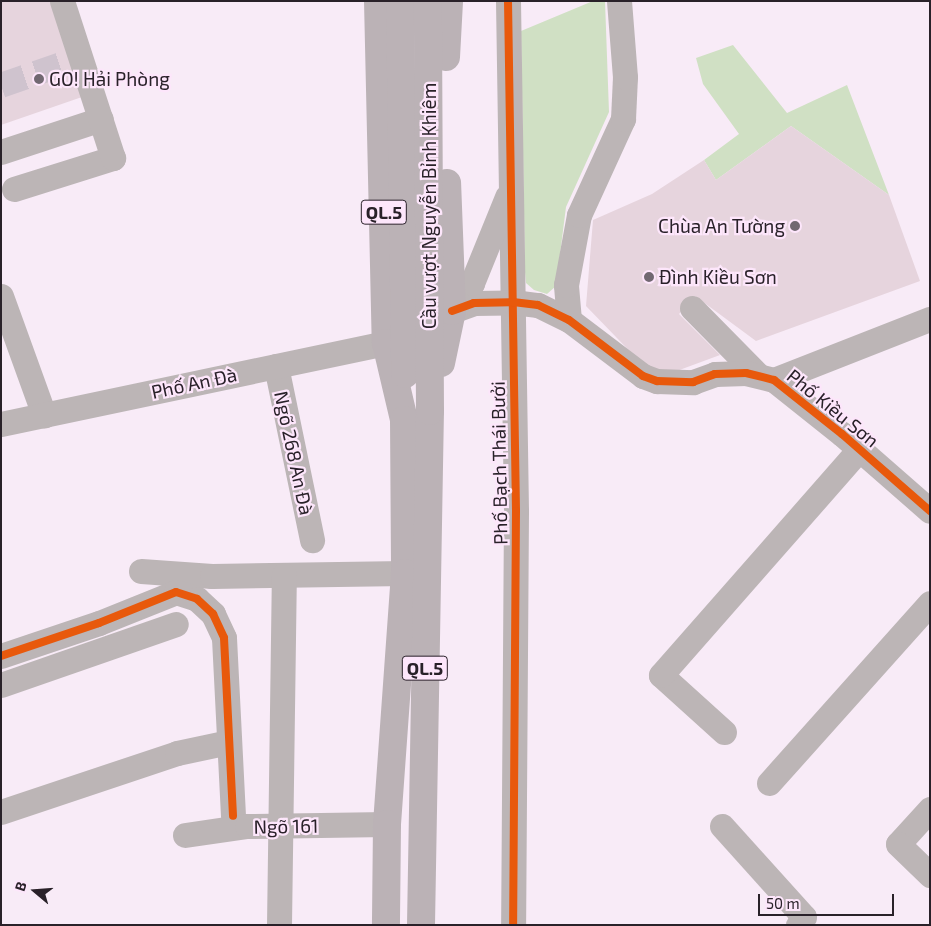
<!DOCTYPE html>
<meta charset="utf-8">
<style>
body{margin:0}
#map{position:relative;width:931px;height:926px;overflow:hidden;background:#f8ebf7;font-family:"Exo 2",sans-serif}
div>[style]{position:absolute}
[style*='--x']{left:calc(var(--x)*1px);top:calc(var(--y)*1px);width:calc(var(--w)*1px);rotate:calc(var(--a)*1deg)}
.green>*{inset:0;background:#d0e0c4}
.building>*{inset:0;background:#e6d4dd}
.minor-tunnel>*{height:25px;margin-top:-12.5px;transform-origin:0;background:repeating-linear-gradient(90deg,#cfc3ce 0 25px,transparent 0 37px)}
.minor>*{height:25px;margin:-12.5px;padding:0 12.5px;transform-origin:12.5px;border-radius:12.5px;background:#bcb5b6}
.highway>*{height:28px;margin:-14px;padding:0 14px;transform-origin:14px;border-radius:14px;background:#bbb2b6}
.cycleway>*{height:8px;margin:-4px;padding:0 4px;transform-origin:4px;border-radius:4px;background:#e8590c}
.dots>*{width:14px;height:14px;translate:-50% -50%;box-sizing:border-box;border:2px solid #fde6fb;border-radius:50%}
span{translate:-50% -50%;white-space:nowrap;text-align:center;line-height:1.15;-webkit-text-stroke:4.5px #fde6fb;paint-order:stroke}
.shield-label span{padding:1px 4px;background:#fde6fb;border:1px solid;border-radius:4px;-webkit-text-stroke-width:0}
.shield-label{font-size:18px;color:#292129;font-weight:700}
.poi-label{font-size:19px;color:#292129}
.left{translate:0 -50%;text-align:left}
.right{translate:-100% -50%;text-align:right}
.street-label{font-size:19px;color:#292129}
.frame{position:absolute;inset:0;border:2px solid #292129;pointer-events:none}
.north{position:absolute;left:10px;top:866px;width:50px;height:50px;-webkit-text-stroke:4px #fde6fb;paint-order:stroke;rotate:288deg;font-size:14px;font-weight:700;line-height:20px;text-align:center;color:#292129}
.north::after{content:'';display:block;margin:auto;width:18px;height:22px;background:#292129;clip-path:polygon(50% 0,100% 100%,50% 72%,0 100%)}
.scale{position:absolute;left:758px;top:894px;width:136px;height:22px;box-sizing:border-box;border:2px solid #292129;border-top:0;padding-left:6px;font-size:15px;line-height:18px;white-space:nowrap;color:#292129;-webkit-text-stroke:4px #fde6fb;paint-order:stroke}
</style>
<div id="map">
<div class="green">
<i style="clip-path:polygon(593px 1px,605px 1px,609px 112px,566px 207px,556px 286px,547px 294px,534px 290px,526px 283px,525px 272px,521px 31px)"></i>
<i style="clip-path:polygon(733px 45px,787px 113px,847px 85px,889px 195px,791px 126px,716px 180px,704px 160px,739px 134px,703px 84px,696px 58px)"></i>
</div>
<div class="building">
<i style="clip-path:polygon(1px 1px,50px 1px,82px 97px,1px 125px)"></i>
<i style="clip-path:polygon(791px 126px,889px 195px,920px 281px,756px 341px,695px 296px,679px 314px,720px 355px,674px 372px,645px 367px,586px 306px,593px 220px,652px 194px,704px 160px,716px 180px)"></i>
</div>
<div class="minor-tunnel">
<i style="--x:1;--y:85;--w:73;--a:-19.2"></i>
</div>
<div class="minor">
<i style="--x:508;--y:1;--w:510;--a:89.1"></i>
<i style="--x:516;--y:511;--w:414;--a:90.4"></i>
<i style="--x:1;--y:152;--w:105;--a:-18.3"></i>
<i style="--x:14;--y:189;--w:104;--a:-17.4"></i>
<i style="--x:113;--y:158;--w:165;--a:-108"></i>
<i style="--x:1;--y:296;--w:127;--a:70.1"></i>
<i style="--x:692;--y:308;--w:93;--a:45.4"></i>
<i style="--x:452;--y:311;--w:23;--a:-20"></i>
<i style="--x:474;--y:303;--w:39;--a:-1"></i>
<i style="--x:513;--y:302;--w:25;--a:7"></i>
<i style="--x:538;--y:305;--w:34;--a:26"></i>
<i style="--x:569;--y:320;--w:93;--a:37.1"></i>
<i style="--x:643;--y:376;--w:15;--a:20"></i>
<i style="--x:657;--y:381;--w:36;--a:2"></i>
<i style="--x:693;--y:382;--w:23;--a:-20"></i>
<i style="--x:715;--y:374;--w:31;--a:-2"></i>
<i style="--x:746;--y:373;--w:29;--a:14"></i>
<i style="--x:774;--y:380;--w:87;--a:38.5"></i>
<i style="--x:842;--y:434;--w:117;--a:41.2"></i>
<i style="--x:452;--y:311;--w:34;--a:-54"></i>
<i style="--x:472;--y:283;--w:93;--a:-67.9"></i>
<i style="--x:569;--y:320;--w:35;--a:-95"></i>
<i style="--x:566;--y:285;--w:71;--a:-79.5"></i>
<i style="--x:579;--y:215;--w:106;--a:-65.4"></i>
<i style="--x:623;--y:119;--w:42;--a:-87.3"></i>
<i style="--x:625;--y:77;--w:76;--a:-94.5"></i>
<i style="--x:276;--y:366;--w:178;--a:78.3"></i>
<i style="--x:774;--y:380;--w:168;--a:-21.4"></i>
<i style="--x:1;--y:424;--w:393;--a:-11.9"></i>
<i style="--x:141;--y:571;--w:71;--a:4"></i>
<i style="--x:212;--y:576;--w:193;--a:-0.9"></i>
<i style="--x:1;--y:656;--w:103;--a:-18.6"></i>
<i style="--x:99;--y:623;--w:83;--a:-21.9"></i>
<i style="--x:176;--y:592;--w:22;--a:18"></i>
<i style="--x:197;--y:599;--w:22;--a:43"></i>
<i style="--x:213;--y:614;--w:26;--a:65"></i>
<i style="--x:224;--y:638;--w:178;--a:87.1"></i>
<i style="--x:1;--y:685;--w:185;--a:-19.2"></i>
<i style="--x:724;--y:732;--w:85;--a:-137.9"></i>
<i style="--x:661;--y:675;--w:300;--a:-48.7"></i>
<i style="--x:769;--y:783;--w:241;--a:-48.2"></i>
<i style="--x:930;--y:809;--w:47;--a:132.4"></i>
<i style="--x:898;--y:844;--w:45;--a:44.1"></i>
<i style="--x:1;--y:812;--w:186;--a:-18.5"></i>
<i style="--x:177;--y:753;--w:53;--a:-11.9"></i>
<i style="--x:722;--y:826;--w:122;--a:48"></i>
<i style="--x:804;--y:917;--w:10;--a:127"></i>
<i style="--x:185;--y:835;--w:63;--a:-8.3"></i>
<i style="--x:247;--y:826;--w:140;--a:-0.8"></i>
<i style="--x:279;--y:925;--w:350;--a:-89.2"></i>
</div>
<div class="highway">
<i style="--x:378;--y:1;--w:342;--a:88.7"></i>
<i style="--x:386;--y:343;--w:79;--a:76.8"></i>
<i style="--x:404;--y:420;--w:153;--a:89.6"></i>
<i style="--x:405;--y:573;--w:252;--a:94.1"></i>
<i style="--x:387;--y:824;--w:101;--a:90.6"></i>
<i style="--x:400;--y:1;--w:373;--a:89.2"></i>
<i style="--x:446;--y:57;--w:56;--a:-86.9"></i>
<i style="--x:441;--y:363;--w:53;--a:-78.1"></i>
<i style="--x:452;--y:311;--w:128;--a:-92.2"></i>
<i style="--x:421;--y:925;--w:514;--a:-89"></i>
<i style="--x:430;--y:411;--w:410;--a:-90.3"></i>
</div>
<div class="cycleway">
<i style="--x:508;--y:1;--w:510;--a:89.1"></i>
<i style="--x:516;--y:511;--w:414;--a:90.4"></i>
<i style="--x:452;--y:311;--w:23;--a:-20"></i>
<i style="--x:474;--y:303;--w:39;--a:-1"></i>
<i style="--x:513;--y:302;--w:25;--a:7"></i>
<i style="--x:538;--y:305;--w:34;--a:26"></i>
<i style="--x:569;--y:320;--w:93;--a:37.1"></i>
<i style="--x:643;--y:376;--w:15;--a:20"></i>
<i style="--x:657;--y:381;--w:36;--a:2"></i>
<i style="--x:693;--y:382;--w:23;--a:-20"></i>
<i style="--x:715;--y:374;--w:31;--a:-2"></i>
<i style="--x:746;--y:373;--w:29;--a:14"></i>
<i style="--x:774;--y:380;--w:87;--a:38.5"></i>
<i style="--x:842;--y:434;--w:117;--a:41.2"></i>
<i style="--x:1;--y:656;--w:103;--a:-18.6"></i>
<i style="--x:99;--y:623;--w:83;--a:-21.9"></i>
<i style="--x:176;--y:592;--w:22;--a:18"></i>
<i style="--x:197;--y:599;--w:22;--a:43"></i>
<i style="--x:213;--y:614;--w:26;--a:65"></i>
<i style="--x:224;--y:638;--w:178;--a:87.1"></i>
</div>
<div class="dots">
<i style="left:39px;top:79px;background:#716871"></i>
<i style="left:795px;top:226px;background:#716871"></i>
<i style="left:649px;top:277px;background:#716871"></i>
</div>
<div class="shield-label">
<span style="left:384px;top:212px">QL.5</span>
<span style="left:425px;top:668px">QL.5</span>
</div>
<div class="poi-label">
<span class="left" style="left:49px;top:79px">GO! Hải Phòng</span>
<span class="right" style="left:785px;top:226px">Chùa An Tường</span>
<span class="left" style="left:659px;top:277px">Đình Kiều Sơn</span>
</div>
<div class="street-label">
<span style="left:429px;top:206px;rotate:-90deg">Cầu vượt Nguyễn Bỉnh Khiêm</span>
<span style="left:194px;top:383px;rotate:-12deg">Phố An Đà</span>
<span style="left:833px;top:408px;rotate:39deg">Phố Kiều Sơn</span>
<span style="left:294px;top:453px;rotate:78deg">Ngõ 268 An Đà</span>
<span style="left:499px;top:463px;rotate:-91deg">Phố Bạch Thái Bưởi</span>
<span style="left:286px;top:826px;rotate:-1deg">Ngõ 161</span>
</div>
<div class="frame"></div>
<div class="north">B</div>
<div class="scale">50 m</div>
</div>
